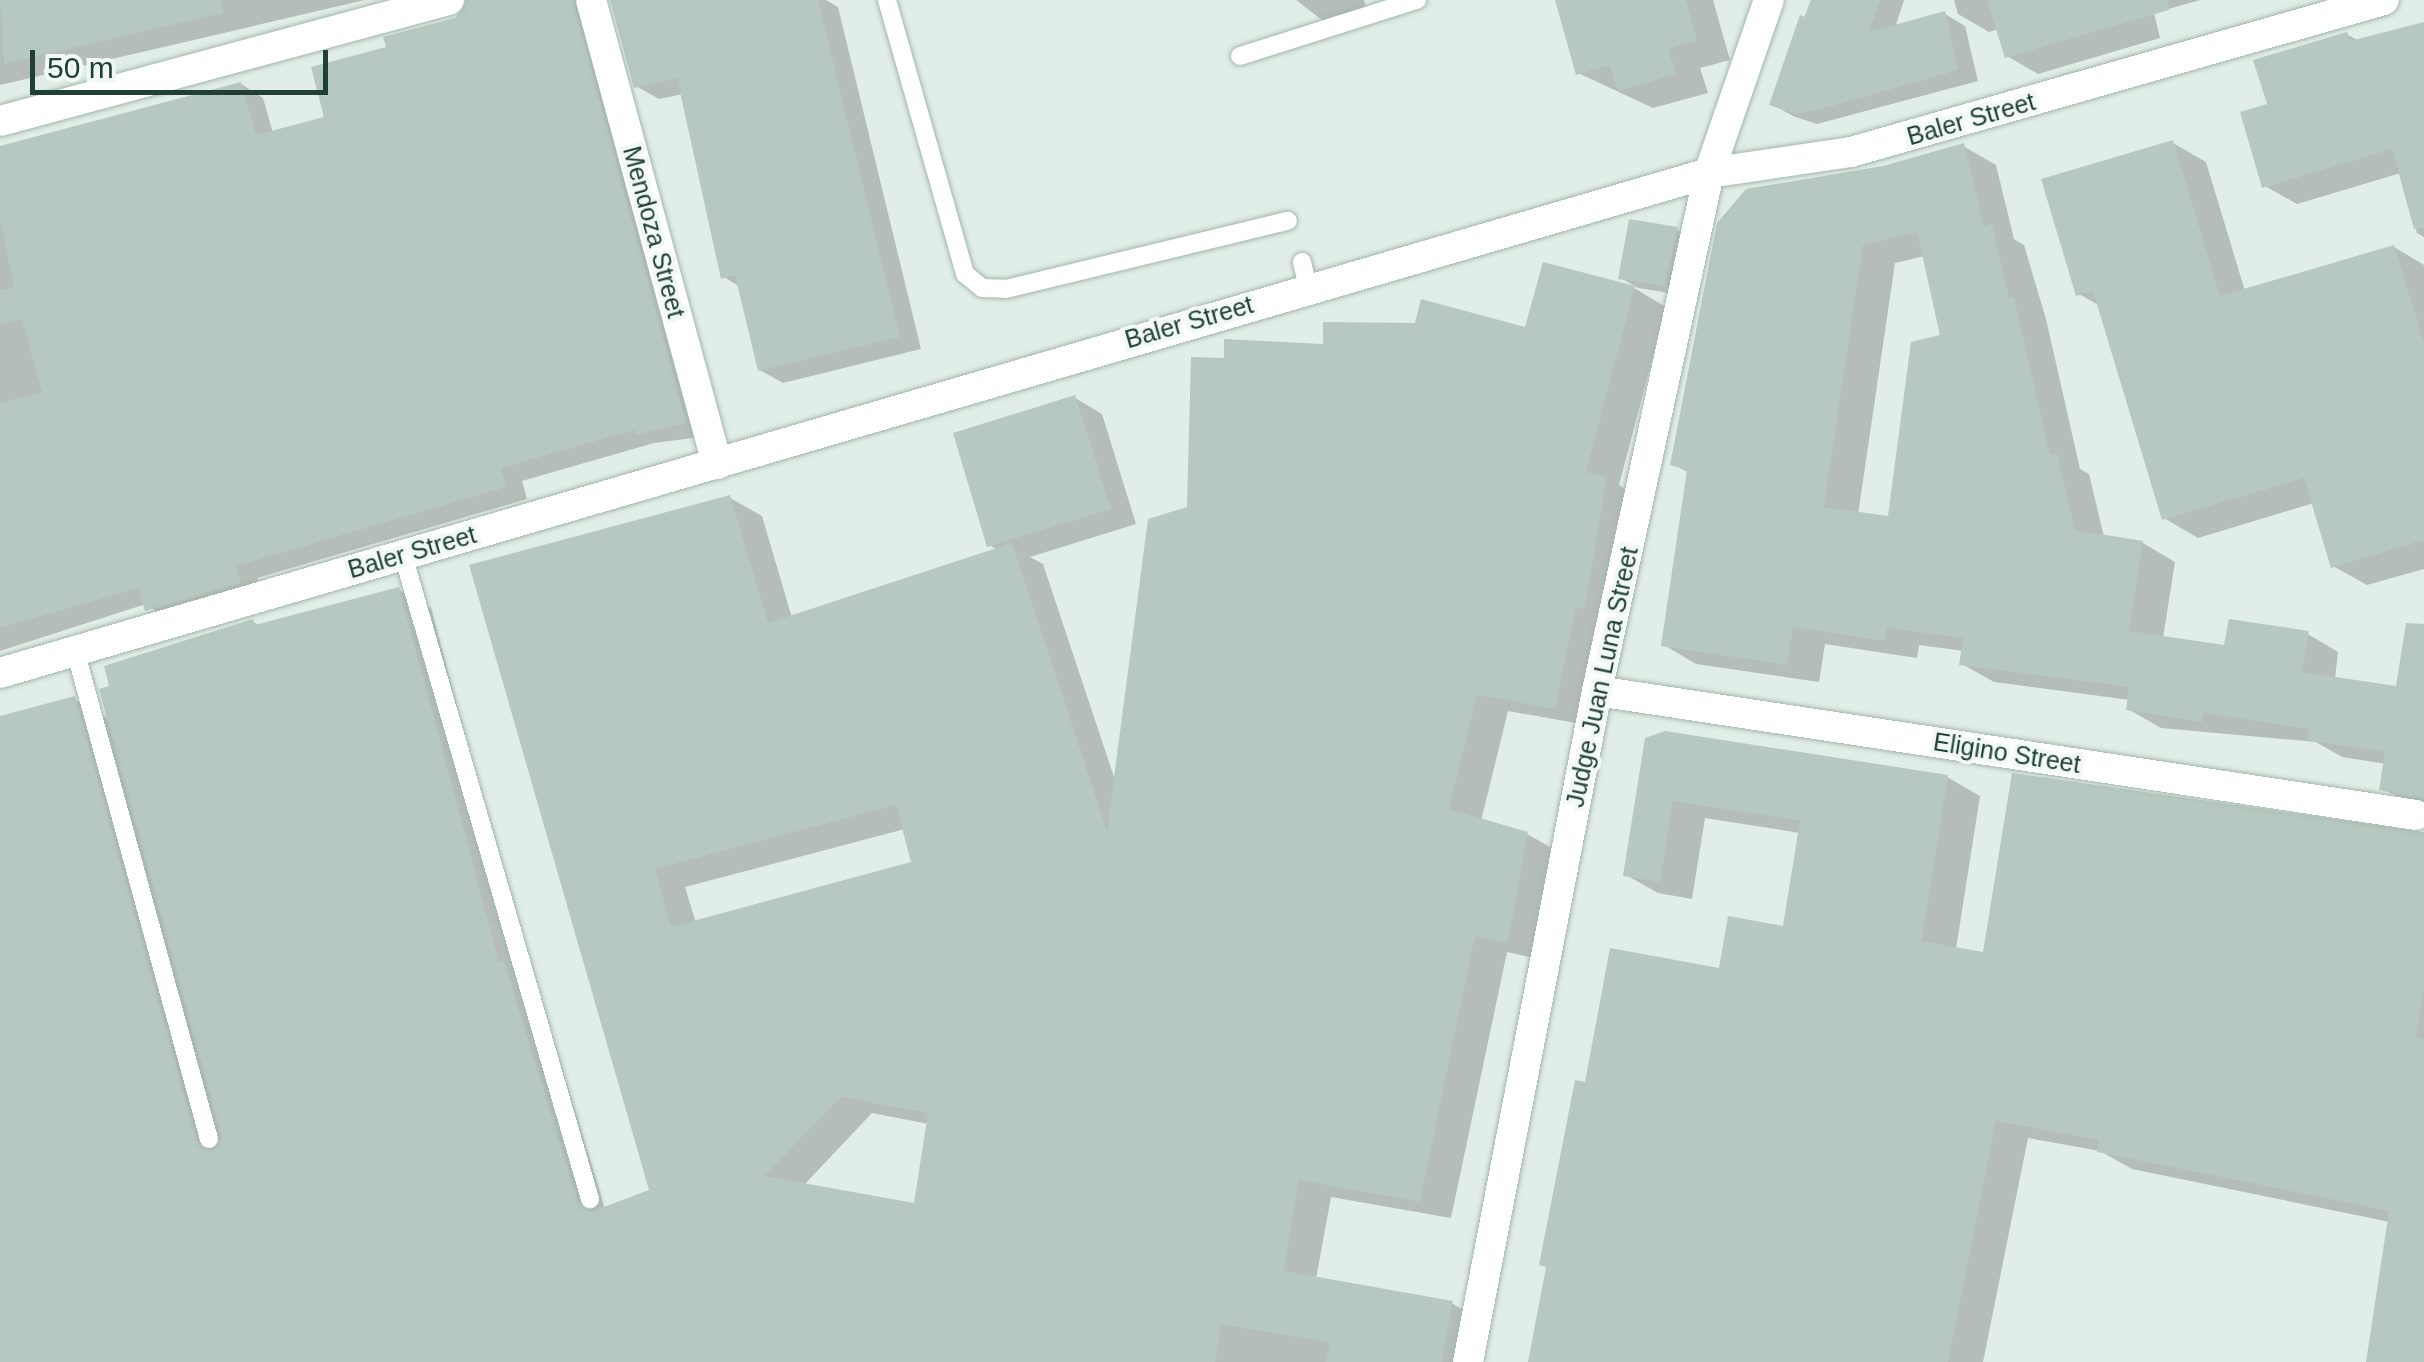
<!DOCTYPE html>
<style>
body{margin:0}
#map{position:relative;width:2424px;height:1362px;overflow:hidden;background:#e1ede7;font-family:Helvetica,sans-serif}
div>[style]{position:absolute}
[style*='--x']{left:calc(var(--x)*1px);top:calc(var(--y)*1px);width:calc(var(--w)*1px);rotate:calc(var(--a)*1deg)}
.shadow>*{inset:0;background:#0003}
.building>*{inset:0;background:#b6c8c0}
.roads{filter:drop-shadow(0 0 2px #a3b6ae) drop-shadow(0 0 2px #a3b6ae)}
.service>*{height:18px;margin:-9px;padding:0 9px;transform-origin:9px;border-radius:9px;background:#fff}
.minor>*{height:30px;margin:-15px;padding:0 15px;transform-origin:15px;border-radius:15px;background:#fff}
.tertiary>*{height:30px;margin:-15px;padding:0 15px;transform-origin:15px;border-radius:15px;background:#fff}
span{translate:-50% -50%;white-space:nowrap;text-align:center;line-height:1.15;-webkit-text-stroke:8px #f2f9f5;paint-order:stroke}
.street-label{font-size:25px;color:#204035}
.scale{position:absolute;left:30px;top:50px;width:298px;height:45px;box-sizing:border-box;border:5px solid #204035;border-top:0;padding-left:12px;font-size:30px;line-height:35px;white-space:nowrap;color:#204035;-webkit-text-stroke:8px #f2f9f5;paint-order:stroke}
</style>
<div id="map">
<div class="shadow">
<i style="clip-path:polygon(0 0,365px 0,0 85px)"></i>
<i style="clip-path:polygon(465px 0,605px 0,708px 436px,654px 443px,522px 481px,527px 499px,257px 578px,263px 595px,170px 622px,146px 604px,0 651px,0 148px,241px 84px,263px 98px,273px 133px,328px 119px,389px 49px,464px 16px)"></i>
<i style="clip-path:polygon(613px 0,826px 0,838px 7px,921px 349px,783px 383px,760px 370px,740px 287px,724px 277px,683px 94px,659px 99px,636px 86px)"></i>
<i style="clip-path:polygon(1296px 0,1364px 0,1367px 11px,1326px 23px)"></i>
<i style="clip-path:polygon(1558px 0,1713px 0,1730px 60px,1700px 68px,1708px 93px,1653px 108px,1578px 73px)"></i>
<i style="clip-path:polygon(1811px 0,1904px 0,1895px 28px,1945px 14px,1965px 26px,1978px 81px,1817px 124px,1793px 116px,1772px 104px)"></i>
<i style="clip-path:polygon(1954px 0,2200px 0,2154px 13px,2160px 38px,2038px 74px,2007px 56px,1999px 29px,1989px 32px,1958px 14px)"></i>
<i style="clip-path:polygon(2424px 24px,2424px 237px,2417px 233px,2401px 173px,2297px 204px,2265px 186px,2270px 106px,2346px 34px,2359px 41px)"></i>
<i style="clip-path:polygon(2173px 143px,2206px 162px,2245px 291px,2394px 247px,2424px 265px,2424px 569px,2367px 585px,2333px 566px,2314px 503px,2198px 538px,2164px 518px,2100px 306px,2079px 294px)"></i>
<i style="clip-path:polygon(evenodd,1963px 146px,1996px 165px,2014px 239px,2024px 245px,2046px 319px,2080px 469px,2089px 474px,2104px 537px,2143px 543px,2175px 562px,2163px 638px,2227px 648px,2306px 633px,2338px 652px,2335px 679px,2398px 689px,2424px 681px,2424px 809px,2382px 789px,2386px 764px,2342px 757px,2316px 742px,2161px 728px,2128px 709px,2130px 700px,1994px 682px,1962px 664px,1964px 651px,1919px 645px,1917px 658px,1825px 644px,1819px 682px,1696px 664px,1664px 645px,1689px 473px,1673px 464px,1883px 169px,1963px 146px,1925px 256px,1943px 337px,1890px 519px,1858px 515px,1895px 263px,1925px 256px)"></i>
<i style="clip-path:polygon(1677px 230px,1695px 240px,1683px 295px,1638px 288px,1621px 278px)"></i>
<i style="clip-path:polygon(evenodd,1634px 288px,1666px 307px,1619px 485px,1638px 498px,1587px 725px,1508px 711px,1481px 821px,1527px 834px,1559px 852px,1539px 959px,1507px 952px,1451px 1218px,1331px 1197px,1316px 1279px,1453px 1304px,1484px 1322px,1477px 1362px,0 1362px,0 719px,74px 699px,109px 719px,252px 621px,260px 626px,399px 590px,431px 608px,529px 978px,536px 982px,605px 1209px,652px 1192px,472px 566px,730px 498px,762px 516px,792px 618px,998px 550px,989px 545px,1075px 398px,1102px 414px,1136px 524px,1030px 557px,1043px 564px,1116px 783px,1226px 360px,1527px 330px,1634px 288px,905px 829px,914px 863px,696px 923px,685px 887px,905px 829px,1634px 288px,872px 1113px,929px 1124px,916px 1206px,803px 1186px,872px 1113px)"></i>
<i style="clip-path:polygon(1648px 740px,1947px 777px,1980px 796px,1956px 949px,1985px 955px,2424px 832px,2424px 1362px,2368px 1362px,2390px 1222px,2132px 1169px,2100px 1151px,2028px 1138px,1983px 1362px,1531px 1362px,1587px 1085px,1721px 971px,1785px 929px,1800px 833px,1705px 818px,1692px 899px,1658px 893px,1626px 875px)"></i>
</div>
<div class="building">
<i style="clip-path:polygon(0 0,221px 0,223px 13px,4px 64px)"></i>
<i style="clip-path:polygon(467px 0,573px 0,686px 423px,636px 435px,634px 430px,501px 468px,506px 487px,236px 566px,241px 583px,145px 611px,138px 588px,0 628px,0 403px,42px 392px,22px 319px,0 325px,0 290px,14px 287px,0 220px,0 146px,241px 82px,256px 135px,324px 117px,311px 67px,386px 47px,383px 37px,455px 18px)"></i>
<i style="clip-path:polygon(610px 0,818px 0,900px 337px,758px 371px,735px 275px,721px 279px,677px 78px,634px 88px)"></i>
<i style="clip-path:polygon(1555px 0,1686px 0,1697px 41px,1668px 49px,1676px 74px,1618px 91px,1610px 65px,1576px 75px)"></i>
<i style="clip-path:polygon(1811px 0,1880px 0,1869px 32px,1945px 11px,1958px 70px,1818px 110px,1795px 114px,1769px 105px,1800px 15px,1805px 17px)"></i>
<i style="clip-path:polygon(1987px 0,2167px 0,2169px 10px,2005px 58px)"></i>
<i style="clip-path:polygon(2424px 22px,2424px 228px,2414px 229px,2392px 149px,2262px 188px,2240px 112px,2267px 104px,2253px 60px,2347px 32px,2350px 41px)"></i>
<i style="clip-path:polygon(2173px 140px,2220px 296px,2394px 245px,2424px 343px,2424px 540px,2331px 568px,2304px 478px,2162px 520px,2093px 291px,2076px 296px,2041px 179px)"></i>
<i style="clip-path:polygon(evenodd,1964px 143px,1984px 226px,1992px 224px,2009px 298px,2014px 297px,2050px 455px,2057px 453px,2075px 530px,2143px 541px,2129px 631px,2224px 645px,2229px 619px,2309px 631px,2302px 672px,2396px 686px,2406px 623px,2424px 624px,2424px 799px,2379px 790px,2385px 752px,2307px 740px,2308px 729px,2204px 713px,2202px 722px,2126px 710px,2129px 687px,1959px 665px,1963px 638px,1887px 628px,1885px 641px,1793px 627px,1787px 665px,1661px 646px,1687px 470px,1670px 465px,1717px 223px,1746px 189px,1883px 166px,1964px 143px,1917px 232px,1940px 335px,1911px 342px,1888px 516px,1824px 507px,1863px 245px,1917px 232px)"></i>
<i style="clip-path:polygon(1629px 219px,1678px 227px,1665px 286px,1618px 279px)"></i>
<i style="clip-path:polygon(evenodd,1543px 262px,1635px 286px,1586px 472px,1607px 477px,1585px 609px,1576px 607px,1555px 709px,1477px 695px,1449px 809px,1528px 832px,1508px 943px,1475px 936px,1420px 1202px,1299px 1180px,1284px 1271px,1453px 1301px,1442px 1362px,1326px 1362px,1330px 1343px,1221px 1324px,1215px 1362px,0 1362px,0 716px,75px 696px,197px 1142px,213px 1151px,221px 1136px,99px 689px,109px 686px,104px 666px,253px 619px,255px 625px,399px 587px,499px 962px,504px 961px,578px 1202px,593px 1211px,649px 1190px,469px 565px,730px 495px,768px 623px,1012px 543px,1107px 831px,1148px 519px,1187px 507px,1191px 357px,1224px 358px,1224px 339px,1323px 344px,1323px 322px,1415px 323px,1421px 299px,1525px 327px,1543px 262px,896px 805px,911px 862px,671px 927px,655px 869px,896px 805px,1543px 262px,840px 1097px,928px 1113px,914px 1203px,764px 1176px,840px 1097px)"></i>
<i style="clip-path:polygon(1075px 395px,1111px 509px,987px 547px,953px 433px)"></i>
<i style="clip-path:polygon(1665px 731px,1948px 775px,1922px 941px,1983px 952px,2012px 773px,2424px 832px,2424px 988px,2416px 1037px,2424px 1039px,2424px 1362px,2366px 1362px,2389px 1211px,2097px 1152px,2099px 1140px,1996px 1121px,1948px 1362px,1528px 1362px,1546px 1267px,1539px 1265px,1575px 1080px,1585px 1082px,1610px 948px,1719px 968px,1728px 916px,1783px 926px,1800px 821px,1673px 801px,1660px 882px,1623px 876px,1645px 738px)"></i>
</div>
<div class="roads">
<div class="service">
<i style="--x:887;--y:0;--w:285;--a:74.1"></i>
<i style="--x:965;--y:274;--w:22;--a:39"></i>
<i style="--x:982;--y:288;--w:24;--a:2"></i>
<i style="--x:1006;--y:289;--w:290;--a:-13.6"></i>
<i style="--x:1240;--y:56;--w:186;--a:-17.6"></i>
<i style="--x:1302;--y:262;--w:26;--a:77"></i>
<i style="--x:403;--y:555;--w:671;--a:73.81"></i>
<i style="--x:75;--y:650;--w:507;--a:74.68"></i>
</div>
<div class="minor">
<i style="--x:591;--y:0;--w:481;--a:74.8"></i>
<i style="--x:0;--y:121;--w:465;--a:-15.1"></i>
<i style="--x:1597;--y:691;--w:828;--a:8.61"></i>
</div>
<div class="tertiary">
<i style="--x:0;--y:673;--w:1781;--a:-16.31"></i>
<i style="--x:1709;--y:173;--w:144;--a:-8.4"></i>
<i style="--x:1851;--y:152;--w:554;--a:-15.92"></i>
<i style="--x:1468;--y:1362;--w:683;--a:-79.12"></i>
<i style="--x:1597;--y:691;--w:530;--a:-77.8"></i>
<i style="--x:1709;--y:173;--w:183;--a:-70.9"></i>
</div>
</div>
<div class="street-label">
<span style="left:1971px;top:119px;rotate:-16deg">Baler Street</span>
<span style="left:654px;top:232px;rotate:75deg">Mendoza Street</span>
<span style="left:1189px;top:322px;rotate:-16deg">Baler Street</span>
<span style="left:412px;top:552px;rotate:-16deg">Baler Street</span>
<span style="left:1602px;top:677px;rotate:-78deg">Judge Juan Luna Street</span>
<span style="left:2007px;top:753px;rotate:9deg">Eligino Street</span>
</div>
<div class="scale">50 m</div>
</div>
